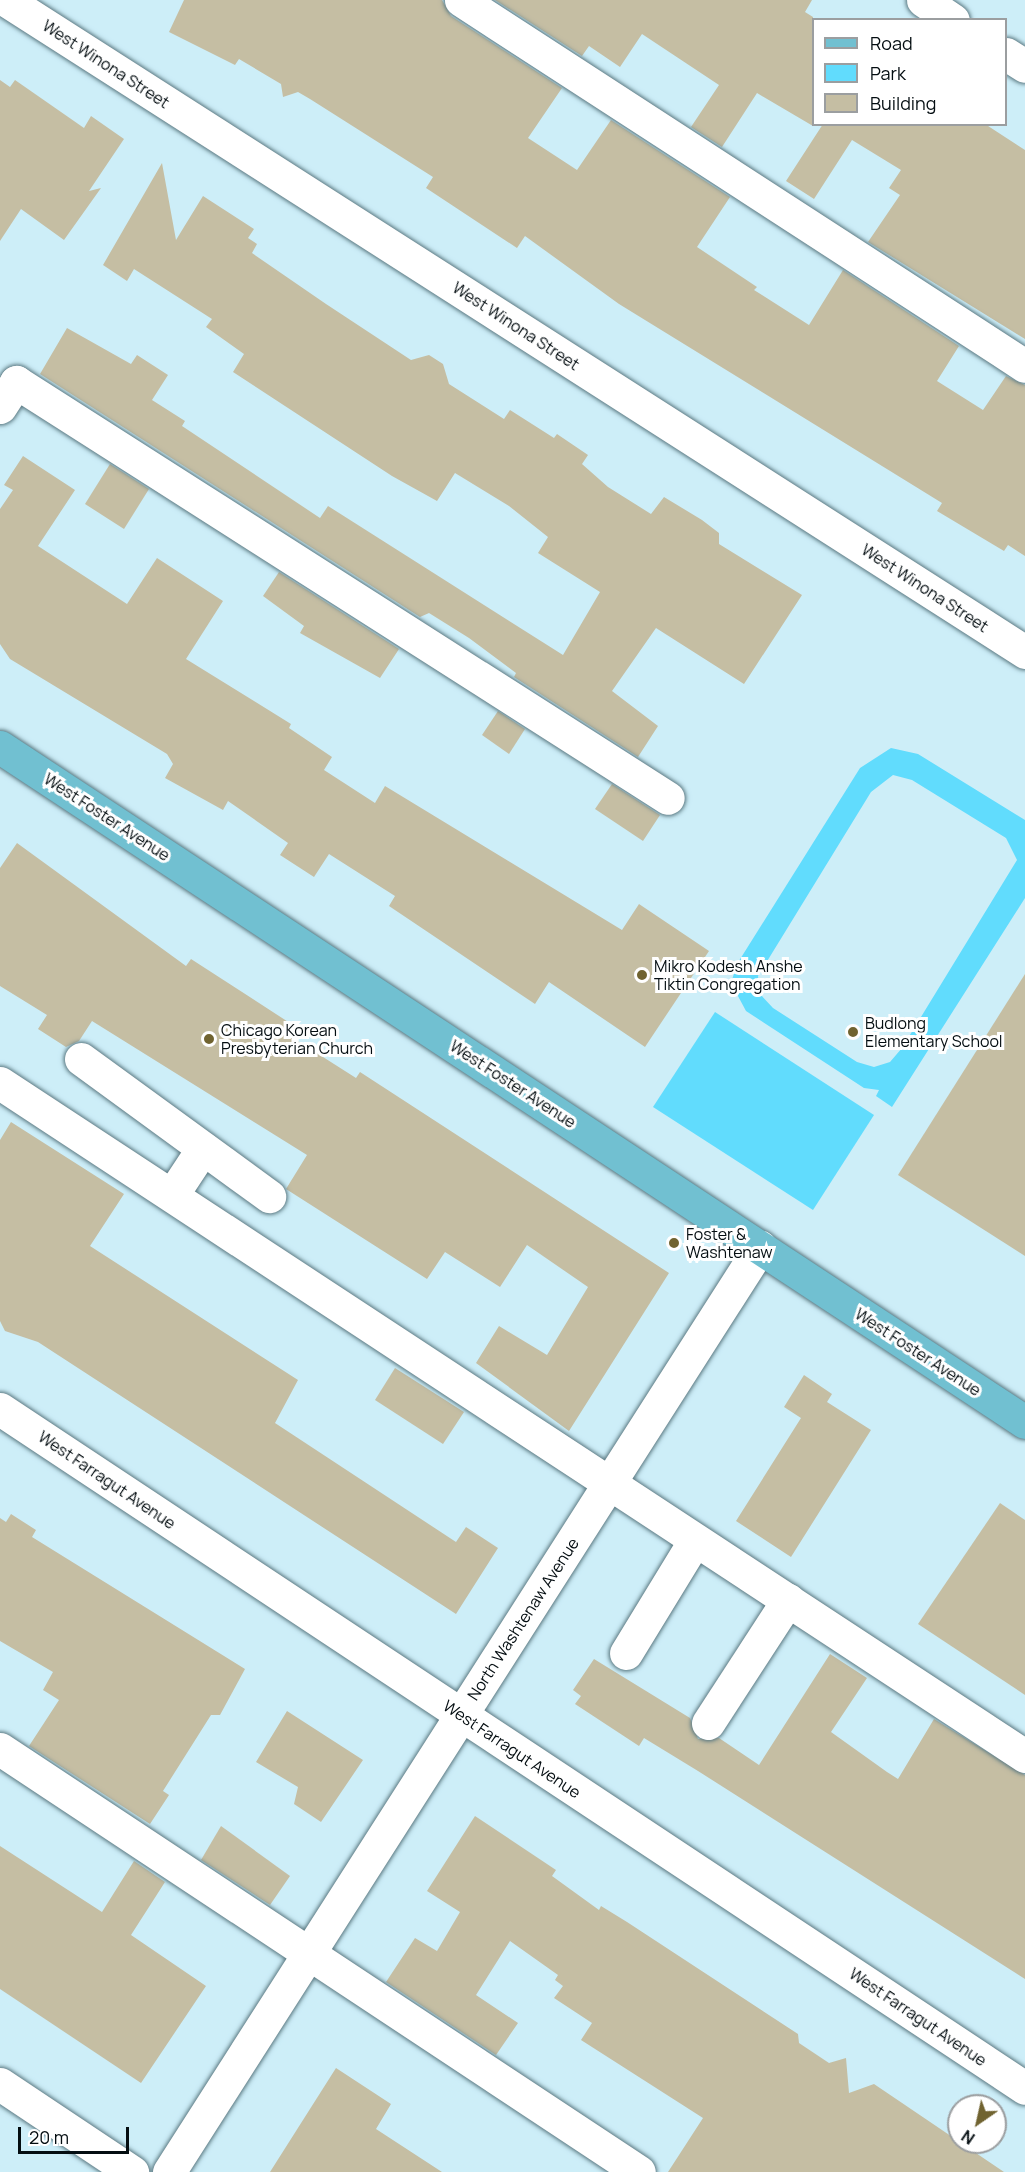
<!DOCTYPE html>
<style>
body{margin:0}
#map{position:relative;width:1025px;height:2172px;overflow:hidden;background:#cdeef8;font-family:Manrope,sans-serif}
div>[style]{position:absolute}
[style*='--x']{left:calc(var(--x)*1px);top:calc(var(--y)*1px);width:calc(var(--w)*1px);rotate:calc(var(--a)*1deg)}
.green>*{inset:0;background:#61dcfd}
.building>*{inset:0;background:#c5bea3}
.roads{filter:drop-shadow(0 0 2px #5b7982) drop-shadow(0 0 2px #5b7982)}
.minor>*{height:33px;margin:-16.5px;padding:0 16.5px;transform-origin:16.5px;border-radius:16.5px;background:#fff}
.major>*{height:33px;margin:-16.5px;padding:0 16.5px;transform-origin:16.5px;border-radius:16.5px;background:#71c0d1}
.dots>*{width:16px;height:16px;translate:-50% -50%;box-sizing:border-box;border:3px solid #fff;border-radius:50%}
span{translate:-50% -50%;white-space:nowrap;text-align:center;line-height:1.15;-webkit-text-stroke:6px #fff;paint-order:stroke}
.street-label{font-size:16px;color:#040d11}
.poi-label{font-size:16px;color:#040d11}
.left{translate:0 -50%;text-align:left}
.legend{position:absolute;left:812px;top:18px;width:195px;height:108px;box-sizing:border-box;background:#fff;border:2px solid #9b9ea0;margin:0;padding:8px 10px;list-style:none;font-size:18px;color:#040d11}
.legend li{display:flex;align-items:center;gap:12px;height:30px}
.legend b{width:30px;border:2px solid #9b9ea0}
.north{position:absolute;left:947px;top:2094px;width:60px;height:60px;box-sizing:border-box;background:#fff;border:2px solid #9b9ea0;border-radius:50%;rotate:214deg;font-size:16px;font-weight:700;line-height:24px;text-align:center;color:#040d11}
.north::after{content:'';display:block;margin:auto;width:21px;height:27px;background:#706330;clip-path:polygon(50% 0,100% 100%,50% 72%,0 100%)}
.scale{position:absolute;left:18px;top:2127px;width:111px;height:27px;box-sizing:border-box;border:3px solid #040d11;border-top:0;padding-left:8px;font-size:18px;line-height:21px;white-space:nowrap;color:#040d11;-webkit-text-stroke:4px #fff;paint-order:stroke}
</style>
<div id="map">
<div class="green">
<i style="clip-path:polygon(evenodd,891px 748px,918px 754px,1025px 820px,1025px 898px,892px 1107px,876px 1096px,879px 1090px,864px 1088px,746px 1011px,731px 983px,737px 964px,860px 768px,891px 748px,893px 775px,912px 780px,1006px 838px,1017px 860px,902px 1048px,890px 1062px,874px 1067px,857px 1062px,773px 1008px,760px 994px,758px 976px,871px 792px,893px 775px)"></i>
<i style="clip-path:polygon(715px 1012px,874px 1115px,813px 1210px,653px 1107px)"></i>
</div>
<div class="building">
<i style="clip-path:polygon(184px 0,442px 0,451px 16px,562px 88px,528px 138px,577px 170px,611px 120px,730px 197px,697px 247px,757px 287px,754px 290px,809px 325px,843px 270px,959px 346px,937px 381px,983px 410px,1006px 376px,1025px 385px,1025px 556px,1008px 545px,1004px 551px,937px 511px,942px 503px,619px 304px,525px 236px,517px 248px,426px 188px,433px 177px,310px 99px,298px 92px,283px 97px,281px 84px,239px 59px,235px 65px,169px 32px)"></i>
<i style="clip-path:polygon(495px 0,812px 0,805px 12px,813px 17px,813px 126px,757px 93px,722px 147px,691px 127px,719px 85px,642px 34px,620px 67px,589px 46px,582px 56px)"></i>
<i style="clip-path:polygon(0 80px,10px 87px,15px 80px,84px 128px,91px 116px,124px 139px,89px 191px,101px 188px,64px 240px,21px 209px,0 241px)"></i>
<i style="clip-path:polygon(823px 124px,985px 124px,1025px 150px,1025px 339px,868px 242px,900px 195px,889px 188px,901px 170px,852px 140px,814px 199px,786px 181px)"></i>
<i style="clip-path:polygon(162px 163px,176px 240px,203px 196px,254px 229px,248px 238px,257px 244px,252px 253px,326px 304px,411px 360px,429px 355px,443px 364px,449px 384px,504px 419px,510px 410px,554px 438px,557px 434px,588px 455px,582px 464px,608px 487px,651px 514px,664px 497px,702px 520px,719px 533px,719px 544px,802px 595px,744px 684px,656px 628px,612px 691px,658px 726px,638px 757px,514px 677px,516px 673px,469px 638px,429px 613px,420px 617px,40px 374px,67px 328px,131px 364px,137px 355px,168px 375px,152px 400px,185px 421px,182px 426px,320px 518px,328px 506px,563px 655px,600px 592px,538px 553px,548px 537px,509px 506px,455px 473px,437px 501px,392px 476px,233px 372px,244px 354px,206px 327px,212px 319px,134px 269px,127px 281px,103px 265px)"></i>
<i style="clip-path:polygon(23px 456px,75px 490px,38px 546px,127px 604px,157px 558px,223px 601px,186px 659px,291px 724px,289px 728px,332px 757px,324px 770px,375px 803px,385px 786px,622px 930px,639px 904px,709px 951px,645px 1047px,549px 982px,535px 1004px,389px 906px,395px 896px,329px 854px,314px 877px,280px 855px,288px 843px,228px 801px,223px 810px,165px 778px,173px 764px,167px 754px,10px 659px,0 644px,0 509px,13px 490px,4px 485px)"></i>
<i style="clip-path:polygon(110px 464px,149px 489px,124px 529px,85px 504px)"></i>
<i style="clip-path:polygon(279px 572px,399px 649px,380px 678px,300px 633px,304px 626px,263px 596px)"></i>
<i style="clip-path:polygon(498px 711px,525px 729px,509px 754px,482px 735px)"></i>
<i style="clip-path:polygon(612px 784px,660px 815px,643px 841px,595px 809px)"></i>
<i style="clip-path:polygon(17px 843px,186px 966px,191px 959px,296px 1027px,290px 1036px,356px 1078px,360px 1072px,669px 1273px,569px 1431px,476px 1363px,499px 1326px,547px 1355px,588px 1287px,527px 1245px,500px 1287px,445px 1252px,427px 1279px,286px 1189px,307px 1155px,92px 1021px,79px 1041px,66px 1047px,38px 1029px,47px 1015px,0 986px,0 868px)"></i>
<i style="clip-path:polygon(1025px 974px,1025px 1256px,898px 1175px)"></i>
<i style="clip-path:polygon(11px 1122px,124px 1194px,90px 1246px,298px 1380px,275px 1423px,456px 1542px,466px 1527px,498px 1548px,456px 1614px,38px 1342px,5px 1331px,0 1321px,0 1140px)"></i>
<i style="clip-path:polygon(395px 1368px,464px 1412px,443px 1444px,375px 1400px)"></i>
<i style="clip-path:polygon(804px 1375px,832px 1394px,827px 1402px,871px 1430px,791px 1557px,736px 1521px,801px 1418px,784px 1407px)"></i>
<i style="clip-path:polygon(1000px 1503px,1025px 1520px,1025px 1695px,918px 1624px)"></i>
<i style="clip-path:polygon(11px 1514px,36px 1530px,32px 1537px,245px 1669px,220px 1715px,211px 1715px,163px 1791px,169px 1795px,150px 1824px,29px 1746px,59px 1700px,43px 1690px,53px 1672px,0 1641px,0 1518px,6px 1522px)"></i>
<i style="clip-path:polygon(830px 1654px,867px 1678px,831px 1732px,887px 1772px,898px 1779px,934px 1719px,1025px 1775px,1025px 1979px,698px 1771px,644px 1738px,639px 1746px,575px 1704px,581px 1696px,573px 1690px,594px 1659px,690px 1718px,698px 1739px,719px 1738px,759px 1765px)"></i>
<i style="clip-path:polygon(287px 1711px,363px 1760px,321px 1822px,294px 1804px,298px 1787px,256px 1762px)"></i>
<i style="clip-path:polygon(475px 1816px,556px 1870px,552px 1876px,599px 1910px,601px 1906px,627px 1922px,798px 2034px,799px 2043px,829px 2063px,846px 2058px,849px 2093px,874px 2084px,1004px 2172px,668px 2172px,703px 2118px,581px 2040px,592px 2023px,554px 1998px,563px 1986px,555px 1980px,558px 1975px,510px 1941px,476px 1995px,518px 2023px,496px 2055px,386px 1982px,415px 1938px,437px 1951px,460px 1912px,427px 1891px)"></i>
<i style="clip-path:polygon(221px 1826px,290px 1876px,270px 1905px,201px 1860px)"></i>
<i style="clip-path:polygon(0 1846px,102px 1912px,134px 1861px,165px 1882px,131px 1935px,206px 1986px,141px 2083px,0 1989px)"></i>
<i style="clip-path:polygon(336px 2068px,391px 2104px,376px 2129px,442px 2172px,270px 2172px)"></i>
</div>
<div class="roads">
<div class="minor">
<i style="--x:6;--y:0;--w:1210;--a:32.61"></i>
<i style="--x:461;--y:0;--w:672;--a:32.98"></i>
<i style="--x:923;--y:0;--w:36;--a:34"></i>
<i style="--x:1006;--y:54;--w:22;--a:32"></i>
<i style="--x:0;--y:407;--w:30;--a:-57"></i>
<i style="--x:16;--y:382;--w:773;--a:32.54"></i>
<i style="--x:81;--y:1059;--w:233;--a:36.1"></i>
<i style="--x:0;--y:1083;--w:1226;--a:33.29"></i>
<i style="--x:172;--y:1195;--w:56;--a:-56.6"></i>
<i style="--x:0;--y:1409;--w:1229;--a:33.52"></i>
<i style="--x:626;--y:1653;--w:132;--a:-58.6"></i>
<i style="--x:708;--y:1723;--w:147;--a:-57"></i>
<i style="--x:0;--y:1749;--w:766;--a:33.5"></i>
<i style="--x:0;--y:2084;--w:159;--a:33.7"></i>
<i style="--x:169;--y:2172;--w:1098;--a:-57.42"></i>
</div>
<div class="major">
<i style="--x:0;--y:747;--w:1227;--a:33.37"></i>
</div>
</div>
<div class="dots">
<i style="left:642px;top:975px;background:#706330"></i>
<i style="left:853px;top:1032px;background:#706330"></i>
<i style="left:209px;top:1039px;background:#706330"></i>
<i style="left:674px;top:1243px;background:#706330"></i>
</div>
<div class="street-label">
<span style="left:106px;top:64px;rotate:33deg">West Winona Street</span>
<span style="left:516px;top:326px;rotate:33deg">West Winona Street</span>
<span style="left:925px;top:588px;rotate:33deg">West Winona Street</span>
<span style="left:107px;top:817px;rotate:33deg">West Foster Avenue</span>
<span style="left:513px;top:1084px;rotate:33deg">West Foster Avenue</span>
<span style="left:918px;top:1352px;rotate:33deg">West Foster Avenue</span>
<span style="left:107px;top:1480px;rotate:34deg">West Farragut Avenue</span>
<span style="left:523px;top:1619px;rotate:-57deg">North Washtenaw Avenue</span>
<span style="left:512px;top:1749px;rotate:34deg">West Farragut Avenue</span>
<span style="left:918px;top:2017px;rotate:34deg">West Farragut Avenue</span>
</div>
<div class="poi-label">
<span class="left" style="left:654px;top:975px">Mikro Kodesh Anshe<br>Tiktin Congregation</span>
<span class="left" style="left:865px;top:1032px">Budlong<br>Elementary School</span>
<span class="left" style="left:221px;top:1039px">Chicago Korean<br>Presbyterian Church</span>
<span class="left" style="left:686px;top:1243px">Foster &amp;<br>Washtenaw</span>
</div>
<ul class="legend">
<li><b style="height:8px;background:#71c0d1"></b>Road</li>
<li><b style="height:16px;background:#61dcfd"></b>Park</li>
<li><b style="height:16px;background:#c5bea3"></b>Building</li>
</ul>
<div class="north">N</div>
<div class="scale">20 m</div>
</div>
